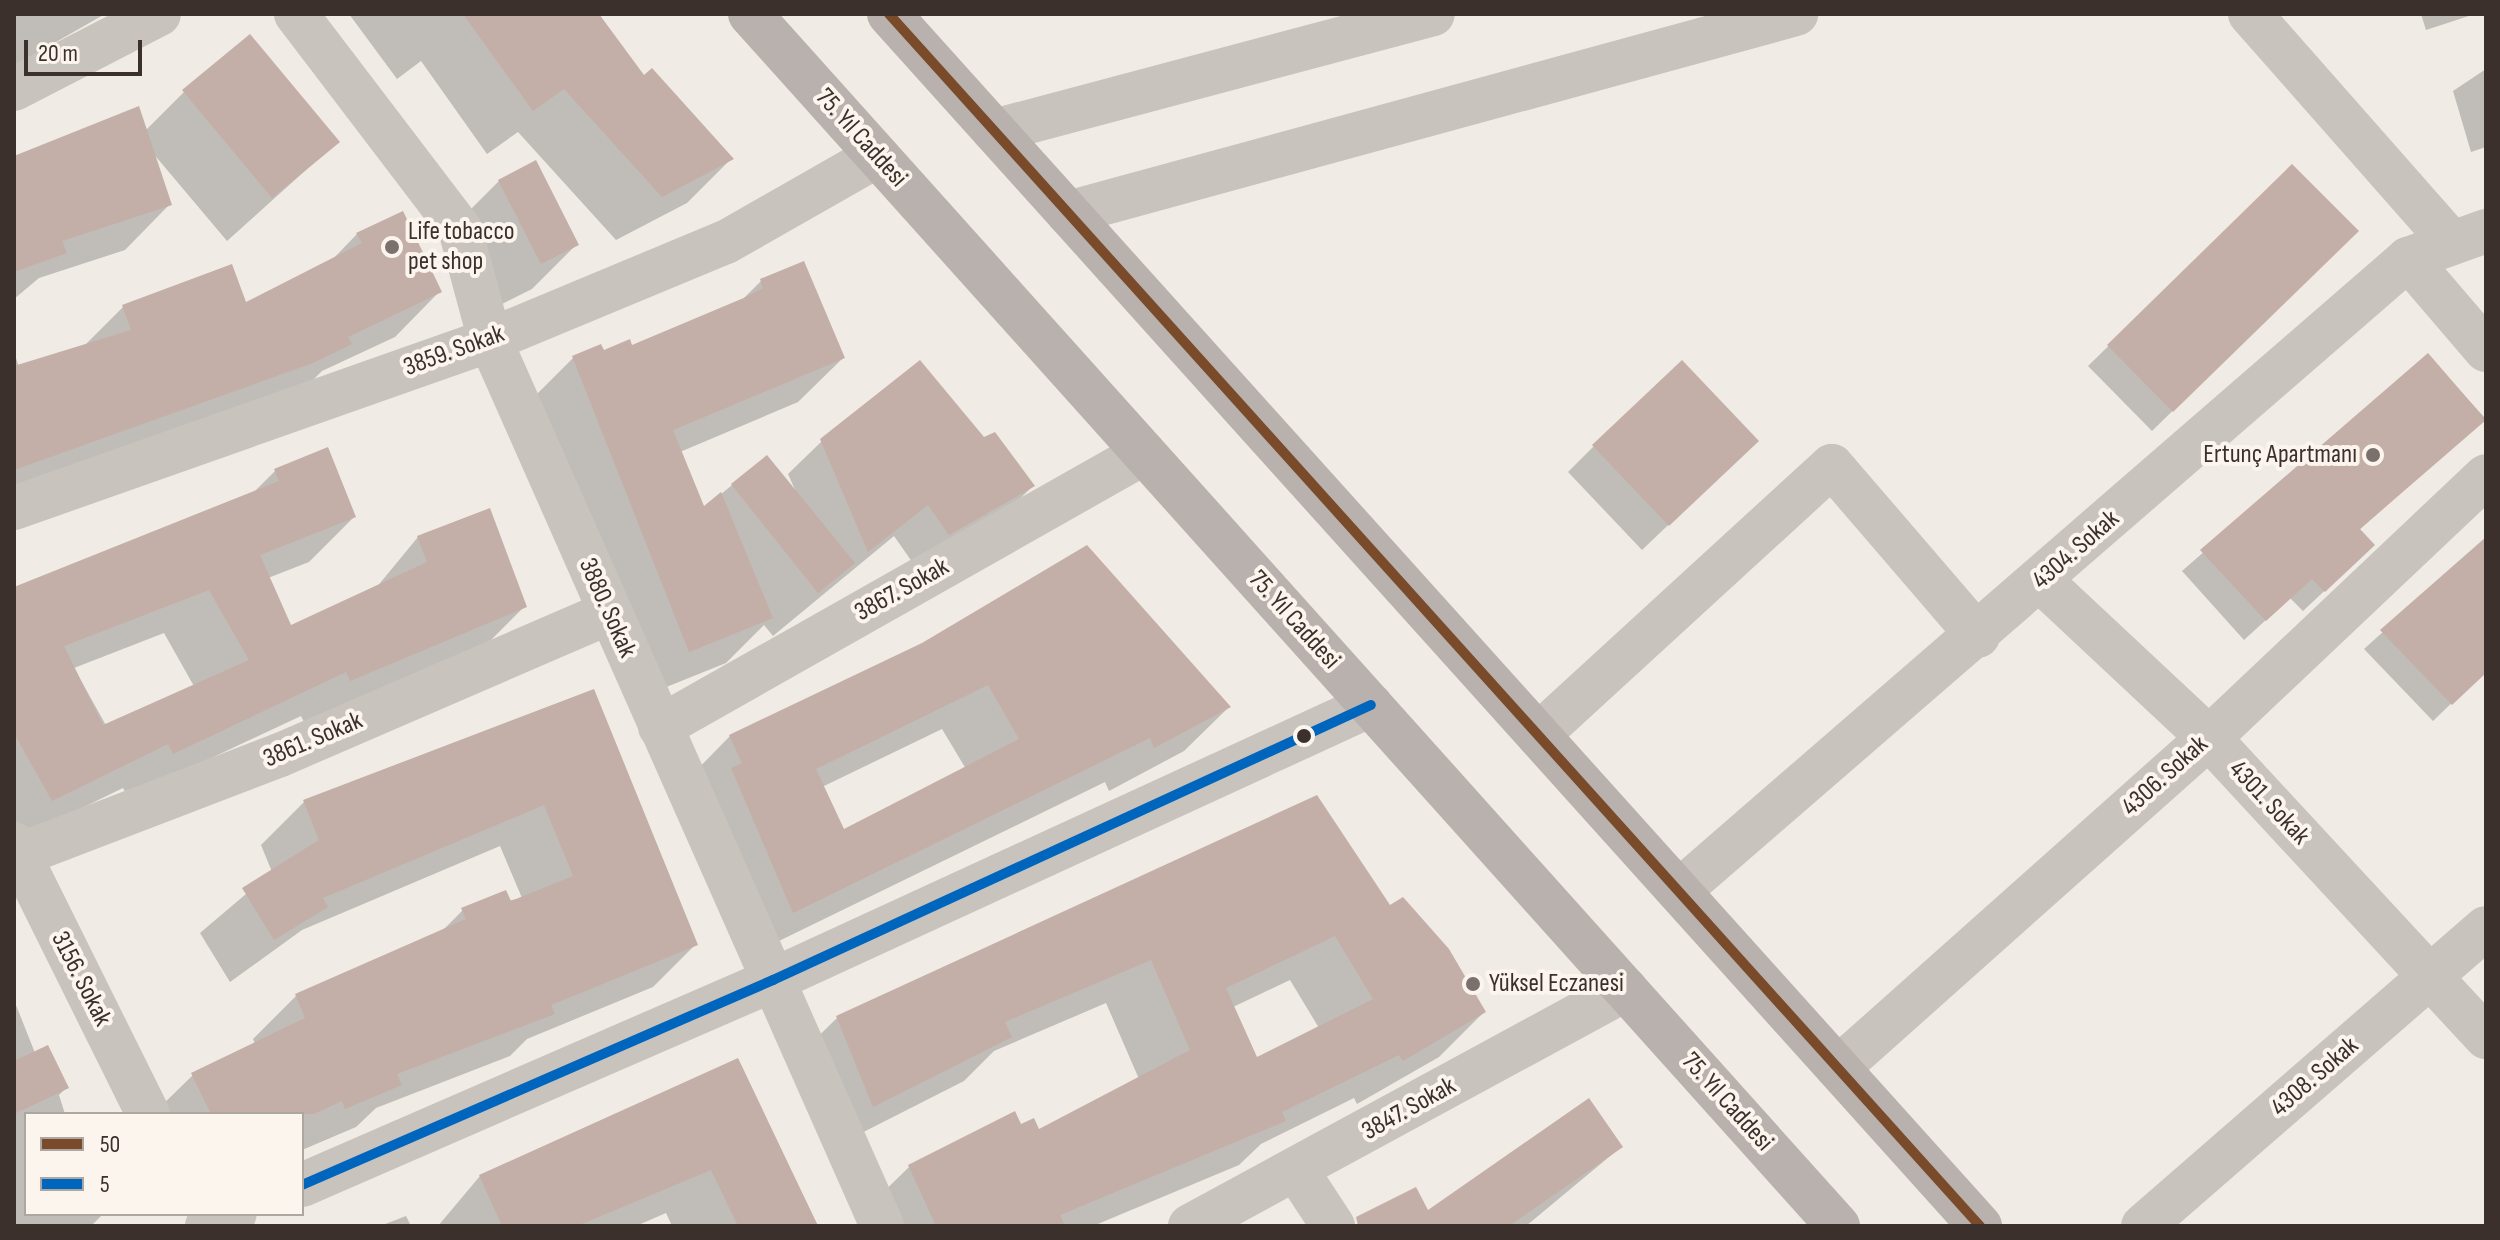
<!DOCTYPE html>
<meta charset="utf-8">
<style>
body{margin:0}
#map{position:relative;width:2500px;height:1240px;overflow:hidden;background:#f0ebe5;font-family:"Sofia Sans Condensed",sans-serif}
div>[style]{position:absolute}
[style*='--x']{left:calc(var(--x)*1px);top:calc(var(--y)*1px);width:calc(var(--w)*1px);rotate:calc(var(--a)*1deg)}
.shadow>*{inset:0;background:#0003}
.building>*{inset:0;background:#c3afa7}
.minor>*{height:44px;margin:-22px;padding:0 22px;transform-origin:22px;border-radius:22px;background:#c9c3be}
.tertiary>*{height:44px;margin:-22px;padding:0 22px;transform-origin:22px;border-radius:22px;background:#c9c3be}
.primary>*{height:44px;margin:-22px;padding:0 22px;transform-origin:22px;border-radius:22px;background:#b8b1ad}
.bus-1>*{height:10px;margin:-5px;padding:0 5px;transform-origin:5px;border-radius:5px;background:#7a4b2a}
.bus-2>*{height:10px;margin:-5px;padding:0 5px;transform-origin:5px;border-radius:5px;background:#0065bd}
.dots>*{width:22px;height:22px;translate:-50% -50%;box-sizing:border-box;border:4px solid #fbf5ee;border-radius:50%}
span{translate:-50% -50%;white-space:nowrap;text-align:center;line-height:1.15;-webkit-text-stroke:8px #fbf5ee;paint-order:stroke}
.street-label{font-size:26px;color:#3b302b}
.poi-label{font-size:26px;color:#3b302b}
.left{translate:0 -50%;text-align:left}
.right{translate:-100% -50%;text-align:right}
.frame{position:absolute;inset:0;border:16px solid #3b302b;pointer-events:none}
.legend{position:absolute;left:24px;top:1112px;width:280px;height:104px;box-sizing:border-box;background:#fbf5ee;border:2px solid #aea6a0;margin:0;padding:10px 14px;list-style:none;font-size:24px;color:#3b302b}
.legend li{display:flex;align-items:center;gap:16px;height:40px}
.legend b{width:40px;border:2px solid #aea6a0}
.scale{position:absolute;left:24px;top:40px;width:118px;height:36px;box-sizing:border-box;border:4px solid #3b302b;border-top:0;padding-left:10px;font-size:24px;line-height:28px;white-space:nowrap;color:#3b302b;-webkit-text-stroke:6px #fbf5ee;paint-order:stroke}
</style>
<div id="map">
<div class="shadow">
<i style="clip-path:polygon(14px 14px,105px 14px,14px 66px)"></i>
<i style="clip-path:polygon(349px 14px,597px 14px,643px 78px,731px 159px,687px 203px,616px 240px,518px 132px,487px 154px,421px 61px,397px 79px)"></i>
<i style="clip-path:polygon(2421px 14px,2475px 14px,2426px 30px)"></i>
<i style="clip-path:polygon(2486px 69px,2486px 147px,2471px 152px,2453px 91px)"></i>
<i style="clip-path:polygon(184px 92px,337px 142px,227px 241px,152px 152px,169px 205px,125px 250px,39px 278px,14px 299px,14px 156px,145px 131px)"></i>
<i style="clip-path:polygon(2292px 167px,2356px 231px,2152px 431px,2088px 366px)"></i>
<i style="clip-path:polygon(499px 181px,577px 244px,532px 289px,496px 307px,454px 226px)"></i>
<i style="clip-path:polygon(357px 234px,439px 292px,395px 337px,322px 371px,305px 388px,14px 497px,14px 352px,19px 367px,83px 347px,123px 307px,244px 304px,331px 261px)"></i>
<i style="clip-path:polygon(761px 281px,843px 358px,798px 402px,680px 452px,703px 509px,732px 485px,796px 492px,788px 474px,822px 441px,983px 440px,1033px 486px,1000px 518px,915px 566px,894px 536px,773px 636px,764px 625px,726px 663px,644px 696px,528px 403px,573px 358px,600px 347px,603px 353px,631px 348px,741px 301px)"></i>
<i style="clip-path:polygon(2428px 356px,2485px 418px,2359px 530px,2352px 565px,2303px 611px,2290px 598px,2244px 640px,2182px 571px)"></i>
<i style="clip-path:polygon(1594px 446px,1730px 466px,1642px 550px,1568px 472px)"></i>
<i style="clip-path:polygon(evenodd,276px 470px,354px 517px,309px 562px,268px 578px,290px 627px,376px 588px,418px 537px,525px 606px,480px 651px,305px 724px,301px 716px,128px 797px,123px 788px,14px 841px,14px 589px,250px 496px,276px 470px,164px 633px,195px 688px,108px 729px,74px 668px,164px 633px)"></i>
<i style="clip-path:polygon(2486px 539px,2486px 670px,2433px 721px,2364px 649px)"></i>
<i style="clip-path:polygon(evenodd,923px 645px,1229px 707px,1184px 751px,1109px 791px,1105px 782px,748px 956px,686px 781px,730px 736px,923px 645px,942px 729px,966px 769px,843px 832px,822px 787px,942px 729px)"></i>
<i style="clip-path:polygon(593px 692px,696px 944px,653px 987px,527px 1039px,510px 1056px,376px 1108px,356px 1127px,302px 1150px,302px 1114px,153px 1114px,193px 1075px,255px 1044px,253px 1039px,296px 996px,441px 932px,463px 910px,522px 898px,500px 846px,302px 930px,230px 982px,200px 933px,272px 872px,261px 845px,304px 802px)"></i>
<i style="clip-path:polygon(evenodd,1389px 908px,1484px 1012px,1439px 1057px,1357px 1104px,1354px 1098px,1261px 1144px,1239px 1165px,1093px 1226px,871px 1226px,864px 1211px,909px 1167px,1020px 1127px,1038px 1132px,1139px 1079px,1106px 1003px,994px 1051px,964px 1081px,828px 1150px,792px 1062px,837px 1018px,1389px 908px,1290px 980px,1319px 1028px,1256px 1060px,1233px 1007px,1290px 980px)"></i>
<i style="clip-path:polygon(14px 1000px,35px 1053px,66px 1088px,59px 1095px,65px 1114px,26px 1114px,26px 1214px,103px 1214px,91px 1226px,14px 1226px)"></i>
<i style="clip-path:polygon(737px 1060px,818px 1226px,672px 1226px,666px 1213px,636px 1226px,438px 1226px,480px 1176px)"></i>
<i style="clip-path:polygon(1621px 1147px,1526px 1226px,1357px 1226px,1372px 1211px,1427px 1213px)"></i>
<i style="clip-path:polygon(406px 1216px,411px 1226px,380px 1226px)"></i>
</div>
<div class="building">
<i style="clip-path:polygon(463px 14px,599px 14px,644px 75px,652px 68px,734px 159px,662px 197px,564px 89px,533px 111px)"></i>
<i style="clip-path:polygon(250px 34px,340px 142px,272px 198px,182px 90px)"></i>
<i style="clip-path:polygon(139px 106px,172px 205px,62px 241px,67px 253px,14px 272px,14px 156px)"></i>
<i style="clip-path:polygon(536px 160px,579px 245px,541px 264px,498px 180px)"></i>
<i style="clip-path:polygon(2292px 164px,2359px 231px,2173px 412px,2107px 345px)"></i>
<i style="clip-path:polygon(403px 211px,442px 292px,348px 337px,352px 344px,313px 363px,14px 470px,14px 366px,131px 330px,122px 305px,232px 264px,246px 302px,362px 243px,356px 233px)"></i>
<i style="clip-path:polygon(804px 261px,845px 358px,673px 430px,704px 506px,721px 492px,773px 618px,689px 652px,572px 356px,601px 344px,604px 350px,630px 339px,632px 345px,746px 297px,763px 288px,760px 279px)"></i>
<i style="clip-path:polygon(2428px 353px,2486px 420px,2360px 529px,2375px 545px,2325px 592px,2312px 579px,2266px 621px,2200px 550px)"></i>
<i style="clip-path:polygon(920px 360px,984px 437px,995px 432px,1035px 486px,949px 535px,928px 505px,868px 552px,820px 439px)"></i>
<i style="clip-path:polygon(1682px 360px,1759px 441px,1669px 526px,1592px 445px)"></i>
<i style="clip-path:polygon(evenodd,328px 447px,356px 517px,260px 555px,291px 625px,427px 562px,417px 536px,490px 508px,527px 607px,350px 681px,346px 672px,173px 754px,168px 744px,52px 801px,14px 733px,14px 587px,279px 481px,274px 469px,328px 447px,209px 590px,249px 660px,103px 725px,64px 646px,209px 590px)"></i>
<i style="clip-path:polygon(767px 455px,855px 563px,818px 593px,731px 484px)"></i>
<i style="clip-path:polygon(2486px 537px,2486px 673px,2452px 705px,2380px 630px)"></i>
<i style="clip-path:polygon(evenodd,1087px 545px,1231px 707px,1154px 748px,1150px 738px,793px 913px,731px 768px,742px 763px,729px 735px,922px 643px,1087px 545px,988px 685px,1019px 739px,844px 829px,816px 769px,988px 685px)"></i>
<i style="clip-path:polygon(594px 689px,698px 945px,551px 1005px,555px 1014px,397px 1074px,402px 1085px,345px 1109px,342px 1101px,314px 1114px,211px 1114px,191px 1073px,305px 1018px,295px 994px,466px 919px,461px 908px,506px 890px,511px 901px,573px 876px,544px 805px,323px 898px,328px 907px,274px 940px,242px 888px,319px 840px,303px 800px)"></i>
<i style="clip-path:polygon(evenodd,1317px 795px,1390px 905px,1403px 897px,1449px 949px,1486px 1012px,1403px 1061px,1399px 1055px,1282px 1112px,1286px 1121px,1060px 1215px,1065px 1226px,936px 1226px,908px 1165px,1015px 1111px,1021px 1124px,1034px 1118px,1039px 1129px,1190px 1050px,1151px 960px,1005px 1022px,1012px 1037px,873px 1107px,836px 1016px,1317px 795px,1335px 936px,1373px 999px,1257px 1057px,1226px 988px,1335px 936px)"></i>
<i style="clip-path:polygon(48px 1045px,69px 1088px,14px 1114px,14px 1061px)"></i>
<i style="clip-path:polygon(738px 1058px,818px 1226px,738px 1226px,711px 1170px,577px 1226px,502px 1226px,479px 1175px)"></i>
<i style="clip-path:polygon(1589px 1098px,1623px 1147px,1509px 1226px,1358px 1226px,1356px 1217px,1416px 1187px,1428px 1210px)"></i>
</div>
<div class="minor">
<i style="--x:296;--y:14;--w:270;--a:52.7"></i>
<i style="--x:460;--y:229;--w:115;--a:74.9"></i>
<i style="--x:490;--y:340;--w:969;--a:66.13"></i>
<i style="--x:2250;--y:14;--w:305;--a:48.6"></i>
<i style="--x:14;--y:89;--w:163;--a:-27.3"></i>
<i style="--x:994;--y:131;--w:454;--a:-14.9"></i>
<i style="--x:1068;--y:213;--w:755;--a:-15.29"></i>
<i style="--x:2408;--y:259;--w:120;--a:49.4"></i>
<i style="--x:14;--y:508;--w:505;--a:-19.44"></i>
<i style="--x:490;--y:340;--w:256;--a:-22.6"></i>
<i style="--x:726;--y:242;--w:174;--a:-29.7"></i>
<i style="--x:2041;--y:581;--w:230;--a:43.1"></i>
<i style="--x:2209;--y:738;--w:408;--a:47.2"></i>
<i style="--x:660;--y:727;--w:556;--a:-29.51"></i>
<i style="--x:1538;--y:735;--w:398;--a:-42.5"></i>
<i style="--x:1832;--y:466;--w:224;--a:49.3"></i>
<i style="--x:14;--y:844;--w:301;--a:63.6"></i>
<i style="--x:14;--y:857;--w:285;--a:-21"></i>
<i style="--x:280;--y:755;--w:357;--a:-23.4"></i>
<i style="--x:1679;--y:891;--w:965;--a:-40.92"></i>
<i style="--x:2408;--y:259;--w:83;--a:-19.7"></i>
<i style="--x:1838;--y:1068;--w:497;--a:-41.7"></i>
<i style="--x:2209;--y:738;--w:381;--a:-43.4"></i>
<i style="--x:1297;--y:1171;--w:66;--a:56.8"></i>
<i style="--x:302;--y:1185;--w:514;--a:-23.52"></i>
<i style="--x:773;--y:980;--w:658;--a:-24.7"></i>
<i style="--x:207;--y:1226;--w:30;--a:-23"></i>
<i style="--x:2143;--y:1226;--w:454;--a:-41"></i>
</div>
<div class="tertiary">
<i style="--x:1190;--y:1226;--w:496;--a:-28.5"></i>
</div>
<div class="primary">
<i style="--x:750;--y:14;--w:1629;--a:48.09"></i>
<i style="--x:889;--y:14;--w:1631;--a:48.01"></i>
</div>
<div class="bus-1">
<i style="--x:889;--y:14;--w:1631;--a:48.01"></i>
</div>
<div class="bus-2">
<i style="--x:302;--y:1185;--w:514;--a:-23.52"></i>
<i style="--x:773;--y:980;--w:658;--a:-24.7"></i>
</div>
<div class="dots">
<i style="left:392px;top:247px;background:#7a716c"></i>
<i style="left:2373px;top:455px;background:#7a716c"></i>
<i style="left:1304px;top:736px;background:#3b302b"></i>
<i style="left:1473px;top:984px;background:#7a716c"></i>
</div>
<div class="street-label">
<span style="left:861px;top:138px;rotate:48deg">75. Yıl Caddesi</span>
<span style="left:454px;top:351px;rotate:-20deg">3859. Sokak</span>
<span style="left:2076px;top:550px;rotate:-41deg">4304. Sokak</span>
<span style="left:902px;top:590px;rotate:-29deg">3867. Sokak</span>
<span style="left:607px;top:608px;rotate:66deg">3880. Sokak</span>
<span style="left:1294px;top:620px;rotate:48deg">75. Yıl Caddesi</span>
<span style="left:313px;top:740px;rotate:-23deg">3861. Sokak</span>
<span style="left:2165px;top:776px;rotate:-42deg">4306. Sokak</span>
<span style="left:2269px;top:803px;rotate:47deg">4301. Sokak</span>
<span style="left:81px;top:979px;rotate:63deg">3156. Sokak</span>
<span style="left:2315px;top:1077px;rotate:-41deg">4308. Sokak</span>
<span style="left:1727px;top:1102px;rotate:48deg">75. Yıl Caddesi</span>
<span style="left:1409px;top:1109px;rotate:-29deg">3847. Sokak</span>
</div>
<div class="poi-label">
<span class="left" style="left:408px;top:247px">Life tobacco<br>pet shop</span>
<span class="right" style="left:2357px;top:455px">Ertunç Apartmanı</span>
<span class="left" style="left:1489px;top:984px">Yüksel Eczanesi</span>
</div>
<div class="frame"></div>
<ul class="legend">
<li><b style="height:10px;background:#7a4b2a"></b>50</li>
<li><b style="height:10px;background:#0065bd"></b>5</li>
</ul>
<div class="scale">20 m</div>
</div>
